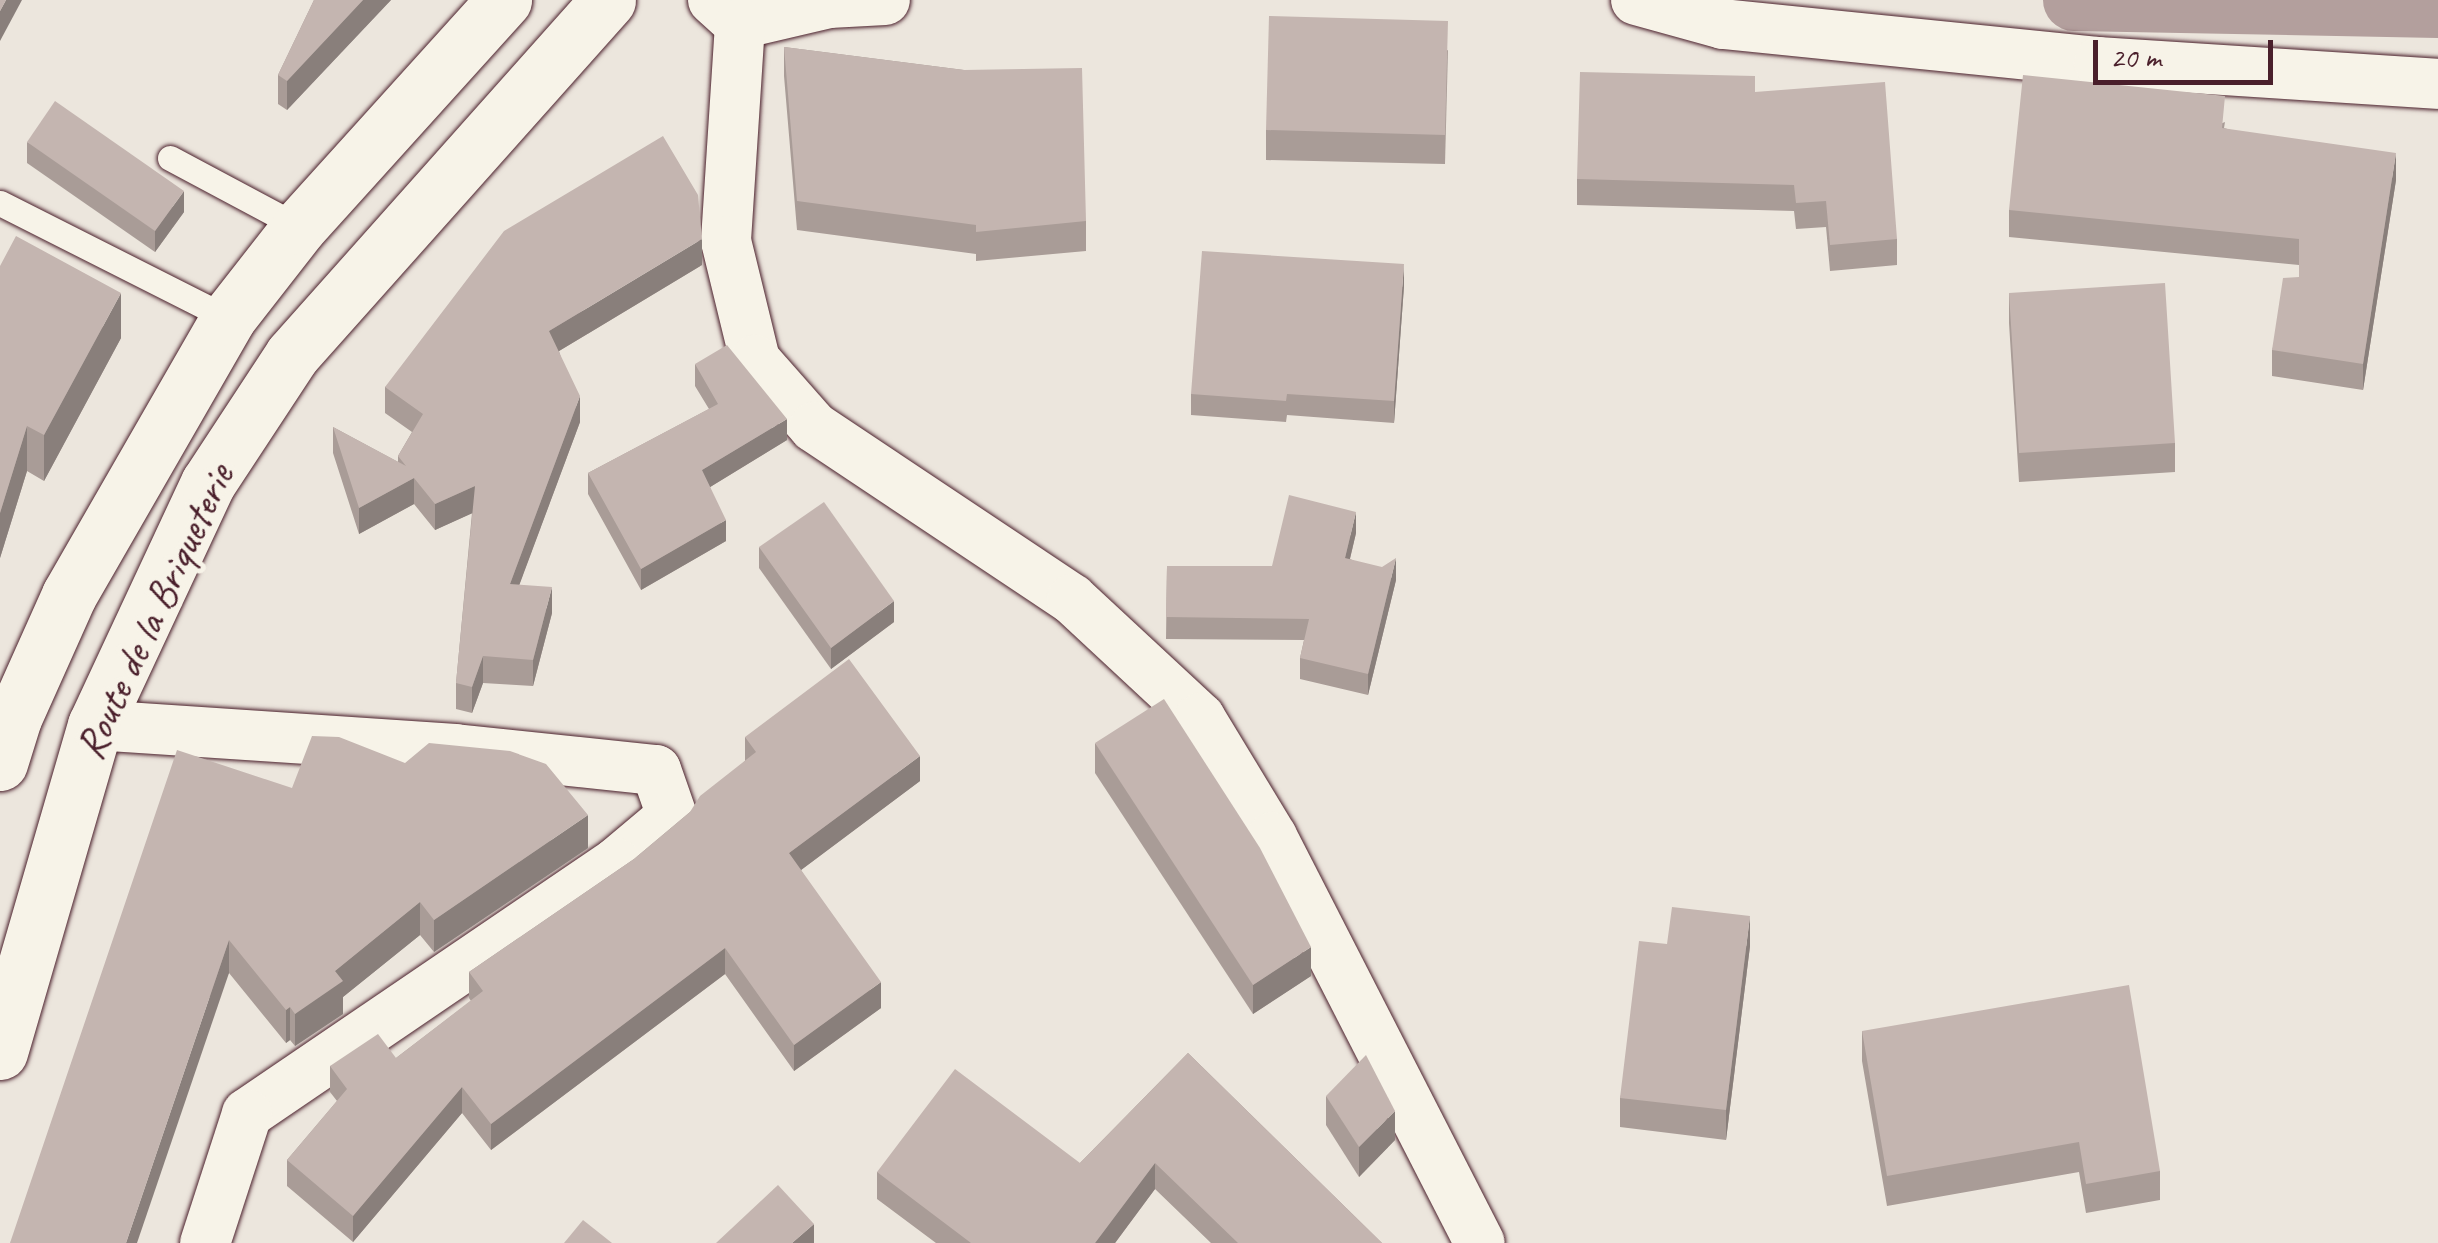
<!DOCTYPE html>
<style>
body{margin:0}
#map{position:relative;width:2438px;height:1243px;overflow:hidden;background:#ece6dd;font-family:Caveat,sans-serif}
div>[style]{position:absolute}
[style*='--x']{left:calc(var(--x)*1px);top:calc(var(--y)*1px);width:calc(var(--w)*1px);rotate:calc(var(--a)*1deg)}
.canal>*{height:62px;margin:-31px;padding:0 31px;transform-origin:31px;border-radius:31px;background:#b39f9d}
.roads{filter:drop-shadow(0 0 2px #4a1f2b) drop-shadow(0 0 2px #4a1f2b)}
.service>*{height:25px;margin:-12.5px;padding:0 12.5px;transform-origin:12.5px;border-radius:12.5px;background:#f7f3e8}
.minor>*{height:50px;margin:-25px;padding:0 25px;transform-origin:25px;border-radius:25px;background:#f7f3e8}
.tertiary>*{height:55px;margin:-27.5px;padding:0 27.5px;transform-origin:27.5px;border-radius:27.5px;background:#f7f3e8}
.wall>*{inset:0;background:#a99c97}
.shaded-wall>*{inset:0;background:#897f7b}
.building>*{inset:0;background:#c4b5b0}
span{translate:-50% -50%;white-space:nowrap;text-align:center;line-height:1.15;-webkit-text-stroke:10px #f7f3e8;paint-order:stroke}
.street-label{font-size:42px;color:#4a1f2b}
.scale{position:absolute;left:2093px;top:40px;width:180px;height:45px;box-sizing:border-box;border:5px solid #4a1f2b;border-top:0;padding-left:12px;font-size:30px;line-height:35px;white-space:nowrap;color:#4a1f2b;-webkit-text-stroke:8px #f7f3e8;paint-order:stroke}
</style>
<div id="map">
<div class="canal">
<i style="--x:2074;--y:0;--w:364;--a:1.1"></i>
</div>
<div class="roads">
<div class="service">
<i style="--x:170;--y:158;--w:146;--a:28.1"></i>
<i style="--x:0;--y:203;--w:255;--a:26.8"></i>
</div>
<div class="minor">
<i style="--x:713;--y:0;--w:36;--a:42"></i>
<i style="--x:740;--y:24;--w:91;--a:-13.3"></i>
<i style="--x:829;--y:3;--w:56;--a:-3.1"></i>
<i style="--x:1636;--y:0;--w:90;--a:15.4"></i>
<i style="--x:1723;--y:24;--w:378;--a:5.8"></i>
<i style="--x:2099;--y:62;--w:340;--a:3.7"></i>
<i style="--x:740;--y:24;--w:217;--a:93.7"></i>
<i style="--x:726;--y:241;--w:122;--a:76.3"></i>
<i style="--x:755;--y:360;--w:89;--a:48.6"></i>
<i style="--x:814;--y:427;--w:310;--a:33.7"></i>
<i style="--x:1072;--y:599;--w:175;--a:42.9"></i>
<i style="--x:1200;--y:718;--w:139;--a:58.8"></i>
<i style="--x:1272;--y:837;--w:456;--a:62.9"></i>
<i style="--x:95;--y:725;--w:361;--a:3.8"></i>
<i style="--x:455;--y:749;--w:202;--a:6"></i>
<i style="--x:656;--y:770;--w:49;--a:70.8"></i>
<i style="--x:672;--y:816;--w:73;--a:140"></i>
<i style="--x:616;--y:863;--w:446;--a:145.8"></i>
<i style="--x:247;--y:1114;--w:136;--a:108"></i>
</div>
<div class="tertiary">
<i style="--x:0;--y:763;--w:47;--a:-72.7"></i>
<i style="--x:14;--y:718;--w:135;--a:-65.9"></i>
<i style="--x:69;--y:595;--w:319;--a:-60.1"></i>
<i style="--x:228;--y:318;--w:115;--a:-52"></i>
<i style="--x:299;--y:227;--w:306;--a:-47.9"></i>
<i style="--x:0;--y:1052;--w:341;--a:-73.8"></i>
<i style="--x:95;--y:725;--w:267;--a:-65"></i>
<i style="--x:208;--y:483;--w:153;--a:-56.7"></i>
<i style="--x:292;--y:355;--w:475;--a:-48.3"></i>
</div>
</div>
<div class="wall">
<i style="clip-path:polygon(314px 0,391px 0,287px 110px,278px 104px,278px 75px)"></i>
<i style="clip-path:polygon(784px 47px,964px 70px,1086px 221px,1086px 251px,976px 261px,976px 254px,797px 230px,784px 76px)"></i>
<i style="clip-path:polygon(1448px 50px,1445px 164px,1266px 160px,1266px 130px)"></i>
<i style="clip-path:polygon(1755px 92px,1897px 239px,1897px 265px,1830px 271px,1826px 227px,1796px 229px,1794px 211px,1577px 205px,1577px 179px)"></i>
<i style="clip-path:polygon(2225px 122px,2224px 128px,2396px 180px,2363px 390px,2272px 376px,2272px 350px,2299px 277px,2299px 265px,2009px 237px,2009px 210px)"></i>
<i style="clip-path:polygon(27px 142px,184px 212px,155px 252px,27px 163px)"></i>
<i style="clip-path:polygon(702px 265px,559px 351px,580px 422px,519px 585px,552px 613px,533px 686px,483px 683px,472px 713px,456px 709px,456px 683px,472px 513px,435px 530px,414px 504px,359px 534px,333px 453px,333px 427px,398px 462px,398px 456px,412px 432px,385px 413px,385px 387px)"></i>
<i style="clip-path:polygon(0 266px,121px 338px,44px 481px,27px 471px,0 558px)"></i>
<i style="clip-path:polygon(1404px 286px,1394px 423px,1287px 415px,1286px 422px,1191px 415px,1191px 394px)"></i>
<i style="clip-path:polygon(2009px 293px,2175px 443px,2175px 472px,2019px 482px,2009px 323px)"></i>
<i style="clip-path:polygon(695px 364px,787px 440px,710px 487px,726px 541px,641px 590px,588px 494px,588px 473px,709px 409px,695px 386px)"></i>
<i style="clip-path:polygon(1356px 533px,1350px 559px,1396px 580px,1368px 695px,1300px 679px,1300px 658px,1304px 640px,1166px 639px,1167px 566px,1272px 566px)"></i>
<i style="clip-path:polygon(759px 547px,894px 622px,831px 669px,759px 568px)"></i>
<i style="clip-path:polygon(745px 737px,920px 781px,801px 870px,881px 1008px,794px 1071px,725px 974px,491px 1150px,462px 1113px,353px 1242px,287px 1186px,287px 1160px,337px 1101px,330px 1092px,330px 1066px,396px 1058px,471px 1001px,469px 998px,469px 972px,634px 859px,690px 812px,745px 761px)"></i>
<i style="clip-path:polygon(1095px 743px,1311px 976px,1253px 1014px,1095px 773px)"></i>
<i style="clip-path:polygon(292px 788px,588px 848px,434px 952px,420px 935px,343px 997px,343px 1014px,295px 1046px,290px 1040px,286px 1043px,229px 973px,10px 1243px)"></i>
<i style="clip-path:polygon(1667px 944px,1750px 946px,1726px 1140px,1620px 1127px,1620px 1098px)"></i>
<i style="clip-path:polygon(1862px 1031px,2160px 1171px,2160px 1200px,2086px 1213px,2079px 1172px,1887px 1206px,1862px 1061px)"></i>
<i style="clip-path:polygon(1188px 1053px,1382px 1243px,1211px 1243px,1155px 1189px,1115px 1243px,936px 1243px,877px 1199px,877px 1172px,1080px 1163px)"></i>
<i style="clip-path:polygon(1326px 1096px,1395px 1140px,1359px 1177px,1326px 1125px)"></i>
</div>
<div class="shaded-wall">
<i style="clip-path:polygon(6px 0,22px 0,0 41px,0 11px)"></i>
<i style="clip-path:polygon(363px 0,391px 0,287px 110px,287px 81px)"></i>
<i style="clip-path:polygon(2396px 153px,2396px 180px,2363px 390px,2363px 364px)"></i>
<i style="clip-path:polygon(184px 191px,184px 212px,155px 252px,155px 231px)"></i>
<i style="clip-path:polygon(702px 239px,702px 265px,549px 357px,549px 331px)"></i>
<i style="clip-path:polygon(1404px 264px,1404px 286px,1394px 423px,1394px 401px)"></i>
<i style="clip-path:polygon(121px 293px,121px 338px,44px 481px,44px 435px)"></i>
<i style="clip-path:polygon(580px 396px,580px 422px,510px 610px,510px 584px)"></i>
<i style="clip-path:polygon(787px 419px,787px 440px,702px 492px,702px 470px)"></i>
<i style="clip-path:polygon(27px 426px,27px 471px,0 558px,0 513px)"></i>
<i style="clip-path:polygon(414px 478px,414px 504px,359px 534px,359px 508px)"></i>
<i style="clip-path:polygon(475px 486px,475px 512px,435px 530px,435px 504px)"></i>
<i style="clip-path:polygon(1356px 512px,1356px 533px,1345px 579px,1345px 558px)"></i>
<i style="clip-path:polygon(726px 520px,726px 541px,641px 590px,641px 569px)"></i>
<i style="clip-path:polygon(1396px 558px,1396px 580px,1368px 695px,1368px 674px)"></i>
<i style="clip-path:polygon(552px 587px,552px 613px,533px 686px,533px 660px)"></i>
<i style="clip-path:polygon(894px 601px,894px 622px,831px 669px,831px 648px)"></i>
<i style="clip-path:polygon(483px 656px,483px 683px,472px 713px,472px 687px)"></i>
<i style="clip-path:polygon(920px 756px,920px 781px,789px 879px,789px 853px)"></i>
<i style="clip-path:polygon(588px 815px,588px 848px,434px 952px,434px 920px)"></i>
<i style="clip-path:polygon(420px 902px,420px 935px,343px 997px,343px 1014px,295px 1046px,295px 1014px,335px 971px)"></i>
<i style="clip-path:polygon(1750px 916px,1750px 946px,1726px 1140px,1726px 1110px)"></i>
<i style="clip-path:polygon(229px 940px,229px 973px,137px 1243px,126px 1243px)"></i>
<i style="clip-path:polygon(1311px 947px,1311px 976px,1253px 1014px,1253px 985px)"></i>
<i style="clip-path:polygon(725px 948px,725px 974px,491px 1150px,491px 1124px)"></i>
<i style="clip-path:polygon(881px 982px,881px 1008px,794px 1071px,794px 1045px)"></i>
<i style="clip-path:polygon(290px 1007px,290px 1040px,286px 1043px,286px 1010px)"></i>
<i style="clip-path:polygon(462px 1087px,462px 1113px,353px 1242px,353px 1216px)"></i>
<i style="clip-path:polygon(1395px 1111px,1395px 1140px,1359px 1177px,1359px 1147px)"></i>
<i style="clip-path:polygon(1155px 1163px,1155px 1189px,1115px 1243px,1095px 1243px)"></i>
<i style="clip-path:polygon(814px 1224px,814px 1243px,792px 1243px)"></i>
</div>
<div class="building">
<i style="clip-path:polygon(0 0,6px 0,0 11px)"></i>
<i style="clip-path:polygon(314px 0,363px 0,287px 81px,278px 75px)"></i>
<i style="clip-path:polygon(1269px 16px,1448px 21px,1445px 135px,1266px 130px)"></i>
<i style="clip-path:polygon(784px 47px,964px 70px,1082px 68px,1086px 221px,976px 232px,976px 225px,797px 201px)"></i>
<i style="clip-path:polygon(1580px 72px,1755px 76px,1755px 92px,1885px 82px,1897px 239px,1830px 245px,1826px 201px,1796px 203px,1794px 185px,1577px 179px)"></i>
<i style="clip-path:polygon(2023px 75px,2225px 96px,2222px 128px,2396px 153px,2363px 364px,2272px 350px,2283px 278px,2299px 277px,2299px 239px,2009px 210px)"></i>
<i style="clip-path:polygon(55px 101px,184px 191px,155px 231px,27px 142px)"></i>
<i style="clip-path:polygon(663px 136px,698px 195px,702px 239px,549px 331px,580px 396px,510px 584px,552px 587px,533px 660px,483px 656px,472px 687px,456px 683px,475px 486px,435px 504px,414px 478px,359px 508px,333px 427px,406px 466px,398px 456px,423px 414px,385px 387px,504px 231px)"></i>
<i style="clip-path:polygon(16px 236px,121px 293px,44px 435px,27px 426px,0 513px,0 266px)"></i>
<i style="clip-path:polygon(1202px 251px,1404px 264px,1394px 401px,1287px 394px,1286px 401px,1191px 394px)"></i>
<i style="clip-path:polygon(2165px 283px,2175px 443px,2019px 453px,2009px 293px)"></i>
<i style="clip-path:polygon(727px 345px,787px 419px,702px 470px,726px 520px,641px 569px,588px 473px,718px 404px,695px 364px)"></i>
<i style="clip-path:polygon(1289px 495px,1356px 512px,1345px 558px,1382px 567px,1396px 558px,1368px 674px,1300px 658px,1309px 619px,1166px 617px,1167px 566px,1272px 566px)"></i>
<i style="clip-path:polygon(824px 502px,894px 601px,831px 648px,759px 547px)"></i>
<i style="clip-path:polygon(849px 659px,920px 756px,789px 853px,881px 982px,794px 1045px,725px 948px,491px 1124px,462px 1087px,353px 1216px,287px 1160px,347px 1089px,330px 1066px,378px 1034px,396px 1058px,483px 991px,469px 972px,634px 859px,690px 812px,700px 796px,756px 752px,745px 737px)"></i>
<i style="clip-path:polygon(1164px 699px,1260px 848px,1311px 947px,1253px 985px,1095px 743px)"></i>
<i style="clip-path:polygon(312px 736px,339px 737px,405px 763px,429px 743px,510px 751px,546px 764px,588px 815px,434px 920px,420px 902px,335px 971px,343px 981px,295px 1014px,290px 1007px,286px 1010px,229px 940px,126px 1243px,10px 1243px,177px 750px,292px 788px)"></i>
<i style="clip-path:polygon(1672px 907px,1750px 916px,1726px 1110px,1620px 1098px,1639px 941px,1667px 944px)"></i>
<i style="clip-path:polygon(2129px 985px,2160px 1171px,2086px 1184px,2079px 1142px,1887px 1176px,1862px 1031px)"></i>
<i style="clip-path:polygon(1188px 1053px,1382px 1243px,1238px 1243px,1155px 1163px,1095px 1243px,971px 1243px,877px 1172px,955px 1069px,1080px 1163px)"></i>
<i style="clip-path:polygon(1366px 1055px,1395px 1111px,1359px 1147px,1326px 1096px)"></i>
<i style="clip-path:polygon(778px 1185px,814px 1224px,792px 1243px,716px 1243px)"></i>
<i style="clip-path:polygon(583px 1220px,612px 1243px,564px 1243px)"></i>
</div>
<div class="street-label">
<span style="left:155px;top:612px;rotate:-65deg">Route de la Briqueterie</span>
</div>
<div class="scale">20 m</div>
</div>
